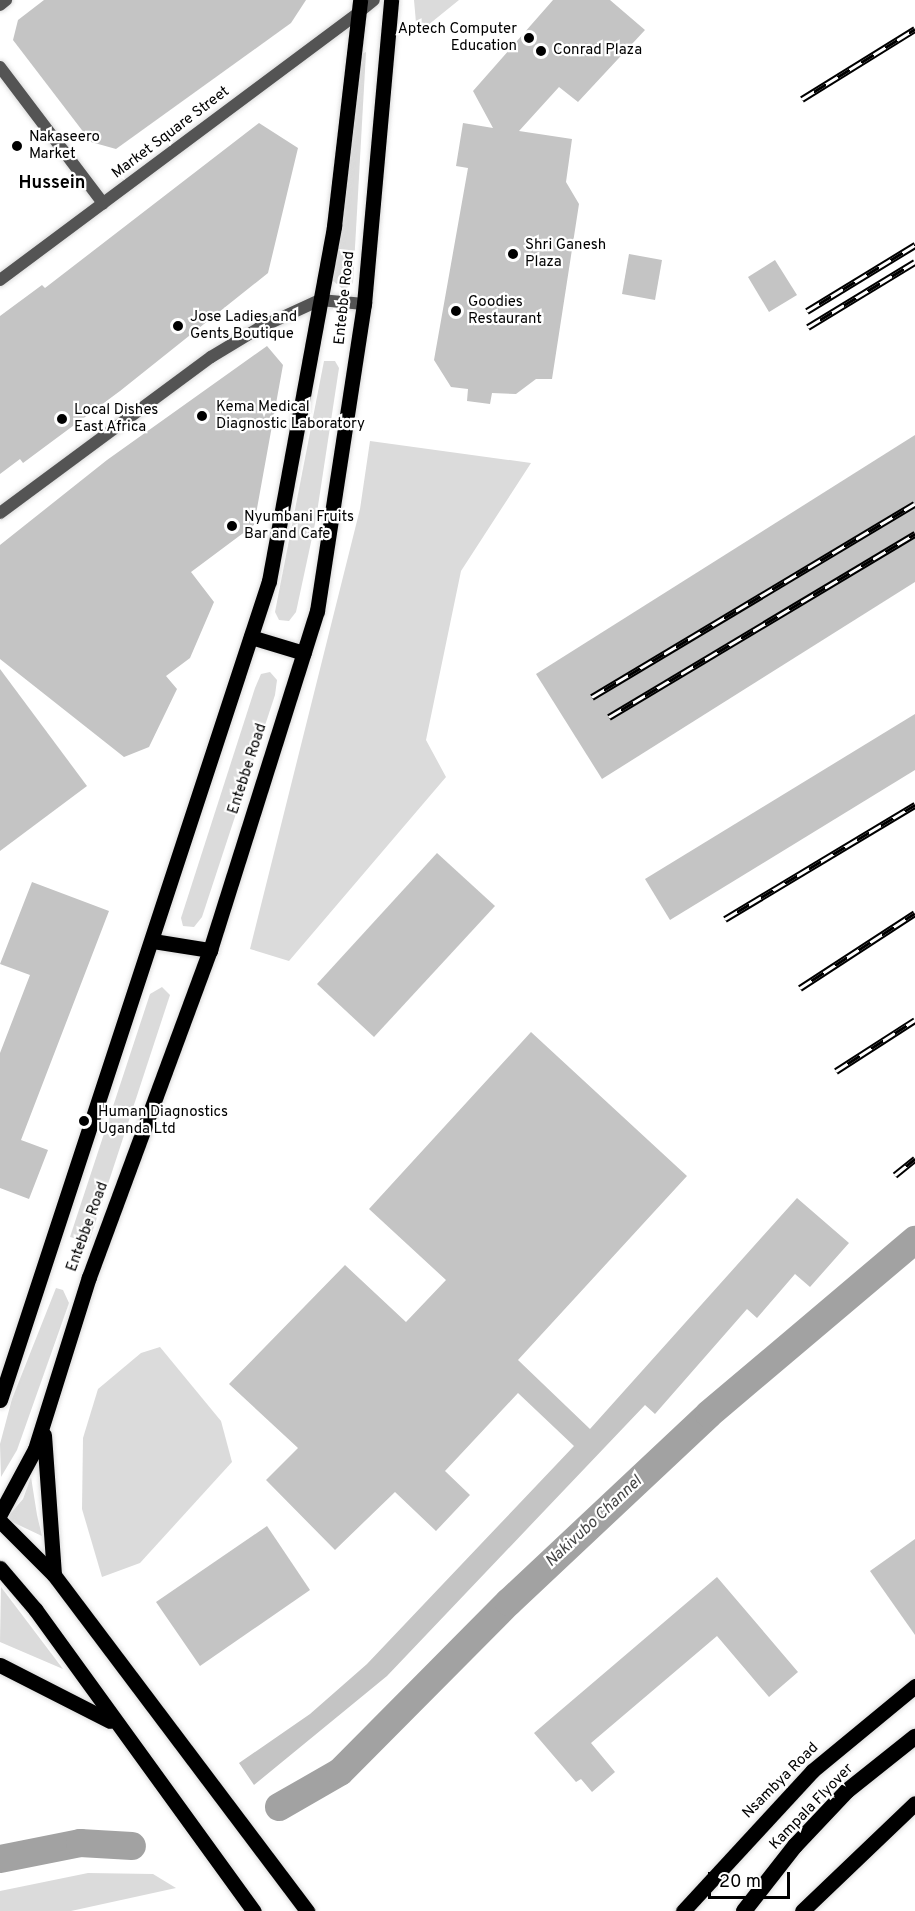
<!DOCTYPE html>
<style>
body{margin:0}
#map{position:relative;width:915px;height:1911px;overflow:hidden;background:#fff;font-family:Overpass,sans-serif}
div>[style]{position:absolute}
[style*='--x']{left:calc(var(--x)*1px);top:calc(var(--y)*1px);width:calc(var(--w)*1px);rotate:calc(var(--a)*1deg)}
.green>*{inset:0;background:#dbdbdb}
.canal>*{height:28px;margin:-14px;padding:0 14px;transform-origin:14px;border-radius:14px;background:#a2a2a2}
.building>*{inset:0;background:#c4c4c4}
.roads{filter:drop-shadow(0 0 2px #dbdbdb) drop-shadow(0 0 2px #dbdbdb)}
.minor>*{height:12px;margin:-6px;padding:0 6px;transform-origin:6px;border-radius:6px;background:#545454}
.tertiary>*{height:12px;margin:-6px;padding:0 6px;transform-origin:6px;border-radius:6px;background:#545454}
.primary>*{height:15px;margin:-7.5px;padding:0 7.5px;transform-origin:7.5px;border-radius:7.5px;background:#000}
.trunk>*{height:16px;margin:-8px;padding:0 8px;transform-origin:8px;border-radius:8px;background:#000}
.rail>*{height:7px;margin-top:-3.5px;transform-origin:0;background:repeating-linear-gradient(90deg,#fff 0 14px,#000 0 28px);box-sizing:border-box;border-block:2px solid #000}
.dots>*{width:16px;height:16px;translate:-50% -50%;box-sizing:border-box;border:3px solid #fff;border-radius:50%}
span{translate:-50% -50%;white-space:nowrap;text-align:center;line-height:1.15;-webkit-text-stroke:4.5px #fff;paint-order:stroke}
.poi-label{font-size:15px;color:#000}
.right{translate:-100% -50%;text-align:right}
.left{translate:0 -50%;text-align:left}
.street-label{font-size:15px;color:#000}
.water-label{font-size:16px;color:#434343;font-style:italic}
.quarter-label{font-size:18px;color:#000;font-weight:700}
.scale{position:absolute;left:708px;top:1872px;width:82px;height:27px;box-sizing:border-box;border:3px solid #000;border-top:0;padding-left:8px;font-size:18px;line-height:21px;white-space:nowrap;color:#000;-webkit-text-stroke:4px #fff;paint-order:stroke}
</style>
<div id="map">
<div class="green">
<i style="clip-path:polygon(414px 0,459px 0,417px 34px)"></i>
<i style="clip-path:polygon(366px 52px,353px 283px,344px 290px,332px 280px,356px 56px)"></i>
<i style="clip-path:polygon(324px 361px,335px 361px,339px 368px,316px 519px,296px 612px,289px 621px,279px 620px,275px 612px)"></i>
<i style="clip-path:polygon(370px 441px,531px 463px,461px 571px,426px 740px,446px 777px,289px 961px,250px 949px,360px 509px)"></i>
<i style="clip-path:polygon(270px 672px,277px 680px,275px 695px,202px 917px,194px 927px,183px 926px,181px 918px,255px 688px,261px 674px)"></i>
<i style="clip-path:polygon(162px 987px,170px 995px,89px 1242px,70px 1237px,150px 994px)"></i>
<i style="clip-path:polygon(56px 1288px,63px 1290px,69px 1303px,17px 1450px,1px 1477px,0 1444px,12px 1399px)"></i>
<i style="clip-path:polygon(160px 1347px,221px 1421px,232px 1462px,140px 1563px,102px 1577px,82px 1509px,83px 1438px,98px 1389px,141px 1353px)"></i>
<i style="clip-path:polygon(31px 1477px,37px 1515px,42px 1536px,6px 1519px,23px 1499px)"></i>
<i style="clip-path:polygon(1px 1587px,63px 1669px,0 1642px)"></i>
<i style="clip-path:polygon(88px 1873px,153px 1874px,176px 1888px,71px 1911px,0 1911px,0 1891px)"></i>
</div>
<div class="canal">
<i style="--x:279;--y:1807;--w:70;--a:-29.8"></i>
<i style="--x:340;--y:1772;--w:240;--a:-45.2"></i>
<i style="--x:509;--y:1602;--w:274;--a:-43.2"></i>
<i style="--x:709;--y:1414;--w:270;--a:-40.2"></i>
<i style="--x:0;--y:1859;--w:82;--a:-11.3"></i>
<i style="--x:80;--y:1843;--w:52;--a:3.3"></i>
</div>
<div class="building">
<i style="clip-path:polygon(44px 0,306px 0,291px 23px,116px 149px,91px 142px,13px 40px,18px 20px)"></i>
<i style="clip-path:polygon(553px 0,610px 0,645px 30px,578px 102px,559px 87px,519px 131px,572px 139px,566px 182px,579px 204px,552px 379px,536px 379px,516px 394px,492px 393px,490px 404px,467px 401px,468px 389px,451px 387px,434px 360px,468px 168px,456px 166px,463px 123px,493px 128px,473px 91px)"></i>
<i style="clip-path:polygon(259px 123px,298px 148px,268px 273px,120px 391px,23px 463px,20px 459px,0 474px,0 316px,42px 285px,45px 288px)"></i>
<i style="clip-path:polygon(629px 254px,662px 260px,655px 300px,622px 294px)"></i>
<i style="clip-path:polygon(775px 260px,797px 295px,769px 312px,748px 277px)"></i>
<i style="clip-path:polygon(267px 346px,283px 365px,254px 525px,191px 572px,214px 602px,190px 658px,166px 676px,177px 689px,149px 747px,124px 757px,0 659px,0 545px,107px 460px)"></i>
<i style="clip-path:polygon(915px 435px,915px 582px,602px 779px,536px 674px)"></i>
<i style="clip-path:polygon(0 669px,87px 786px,0 851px)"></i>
<i style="clip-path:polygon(915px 714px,915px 770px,670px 920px,645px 879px)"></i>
<i style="clip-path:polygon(437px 853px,495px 906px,374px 1037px,317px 984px)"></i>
<i style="clip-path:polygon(32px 882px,109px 911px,21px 1140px,48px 1150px,29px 1199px,0 1188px,0 1053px,30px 975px,0 964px)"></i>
<i style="clip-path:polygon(531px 1032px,687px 1176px,518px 1360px,590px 1429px,797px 1198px,849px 1243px,810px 1287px,795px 1274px,757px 1318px,747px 1309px,655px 1414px,645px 1405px,387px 1676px,254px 1785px,239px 1763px,310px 1714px,367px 1664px,574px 1446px,518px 1393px,445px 1471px,470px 1495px,436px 1531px,395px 1492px,335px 1550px,266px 1480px,298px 1448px,229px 1384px,345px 1265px,406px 1322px,446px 1280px,369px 1209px)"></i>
<i style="clip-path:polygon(267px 1526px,310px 1590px,200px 1666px,156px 1602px)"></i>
<i style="clip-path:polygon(915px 1539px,915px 1635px,870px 1571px)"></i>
<i style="clip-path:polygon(717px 1577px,798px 1672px,769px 1697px,717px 1636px,591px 1743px,615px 1772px,592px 1792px,581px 1779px,576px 1782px,534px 1733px)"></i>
</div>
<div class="roads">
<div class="minor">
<i style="--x:0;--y:5;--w:8;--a:-40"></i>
<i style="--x:0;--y:67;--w:171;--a:52.9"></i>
<i style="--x:0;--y:280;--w:448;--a:-36.7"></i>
<i style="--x:0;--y:513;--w:262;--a:-36.5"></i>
<i style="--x:211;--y:357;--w:56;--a:-31.1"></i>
<i style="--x:259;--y:328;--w:67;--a:-24.7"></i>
<i style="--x:320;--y:300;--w:44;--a:5.2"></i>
</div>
<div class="tertiary">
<i style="--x:359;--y:12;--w:19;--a:-39"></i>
</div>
<div class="primary">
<i style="--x:251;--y:637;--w:55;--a:16.8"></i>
<i style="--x:153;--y:941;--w:58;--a:9"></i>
<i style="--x:0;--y:1400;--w:862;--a:-71.82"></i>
<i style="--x:269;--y:581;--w:361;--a:-79.6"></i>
<i style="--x:334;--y:226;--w:227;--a:-83.4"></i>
<i style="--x:44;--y:1435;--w:140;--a:85.9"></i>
<i style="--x:0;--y:1514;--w:74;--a:-61.7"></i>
<i style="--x:35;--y:1449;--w:180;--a:-72.6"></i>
<i style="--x:89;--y:1277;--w:349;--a:-69.7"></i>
<i style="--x:210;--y:950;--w:355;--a:-72.5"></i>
<i style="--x:317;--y:611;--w:311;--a:-81.3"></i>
<i style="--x:364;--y:304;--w:305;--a:-84.9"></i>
<i style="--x:0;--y:1521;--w:76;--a:45"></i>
<i style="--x:54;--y:1575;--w:421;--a:53"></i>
<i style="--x:0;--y:1568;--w:54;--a:49.5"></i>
<i style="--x:35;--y:1609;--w:373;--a:54.1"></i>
<i style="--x:0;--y:1665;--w:123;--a:27"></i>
<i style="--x:683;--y:1911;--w:190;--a:-47.3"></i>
<i style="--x:812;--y:1771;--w:134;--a:-39.5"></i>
<i style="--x:802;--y:1911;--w:156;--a:-43.7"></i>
</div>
<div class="trunk">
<i style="--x:744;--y:1911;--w:83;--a:-51.9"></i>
<i style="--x:795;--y:1846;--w:76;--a:-46.6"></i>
<i style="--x:847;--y:1791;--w:87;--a:-38.5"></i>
</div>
</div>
<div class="rail">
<i style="--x:802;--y:99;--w:133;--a:-31.8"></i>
<i style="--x:807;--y:311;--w:127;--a:-31.4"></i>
<i style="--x:808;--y:327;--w:125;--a:-31.3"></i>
<i style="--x:592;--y:697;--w:376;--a:-30.9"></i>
<i style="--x:609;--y:717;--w:357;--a:-30.9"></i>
<i style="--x:725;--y:919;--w:222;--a:-31"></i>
<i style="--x:800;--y:988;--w:137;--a:-33.1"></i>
<i style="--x:836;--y:1071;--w:94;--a:-32.8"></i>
<i style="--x:895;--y:1175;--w:26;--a:-39"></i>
</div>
<div class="dots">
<i style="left:529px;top:38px;background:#000"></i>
<i style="left:541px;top:51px;background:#000"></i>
<i style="left:17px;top:146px;background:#000"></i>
<i style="left:513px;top:254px;background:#000"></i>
<i style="left:456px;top:311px;background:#000"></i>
<i style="left:178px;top:326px;background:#000"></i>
<i style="left:202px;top:416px;background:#000"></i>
<i style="left:62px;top:419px;background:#000"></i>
<i style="left:232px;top:526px;background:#000"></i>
<i style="left:84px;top:1121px;background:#000"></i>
</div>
<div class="poi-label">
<span class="right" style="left:517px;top:38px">Aptech Computer<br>Education</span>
<span class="left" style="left:553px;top:51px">Conrad Plaza</span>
<span class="left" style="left:29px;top:146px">Nakaseero<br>Market</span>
<span class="left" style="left:525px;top:254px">Shri Ganesh<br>Plaza</span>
<span class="left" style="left:468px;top:311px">Goodies<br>Restaurant</span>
<span class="left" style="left:190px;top:326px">Jose Ladies and<br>Gents Boutique</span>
<span class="left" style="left:216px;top:416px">Kema Medical<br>Diagnostic Laboratory</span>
<span class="left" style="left:74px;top:419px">Local Dishes<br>East Africa</span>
<span class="left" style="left:244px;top:526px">Nyumbani Fruits<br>Bar and Cafe</span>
<span class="left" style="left:98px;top:1121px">Human Diagnostics<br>Uganda Ltd</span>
</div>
<div class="street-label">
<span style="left:171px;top:133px;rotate:-37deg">Market Square Street</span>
<span style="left:345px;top:298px;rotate:-84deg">Entebbe Road</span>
<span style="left:248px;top:769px;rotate:-72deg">Entebbe Road</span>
<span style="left:88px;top:1227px;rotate:-70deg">Entebbe Road</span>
<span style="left:781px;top:1781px;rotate:-45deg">Nsambya Road</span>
<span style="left:812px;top:1807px;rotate:-46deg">Kampala Flyover</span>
</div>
<div class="water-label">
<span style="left:594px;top:1522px;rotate:-43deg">Nakivubo Channel</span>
</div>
<div class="quarter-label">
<span style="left:52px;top:184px">Hussein</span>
</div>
<div class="scale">20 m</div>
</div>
